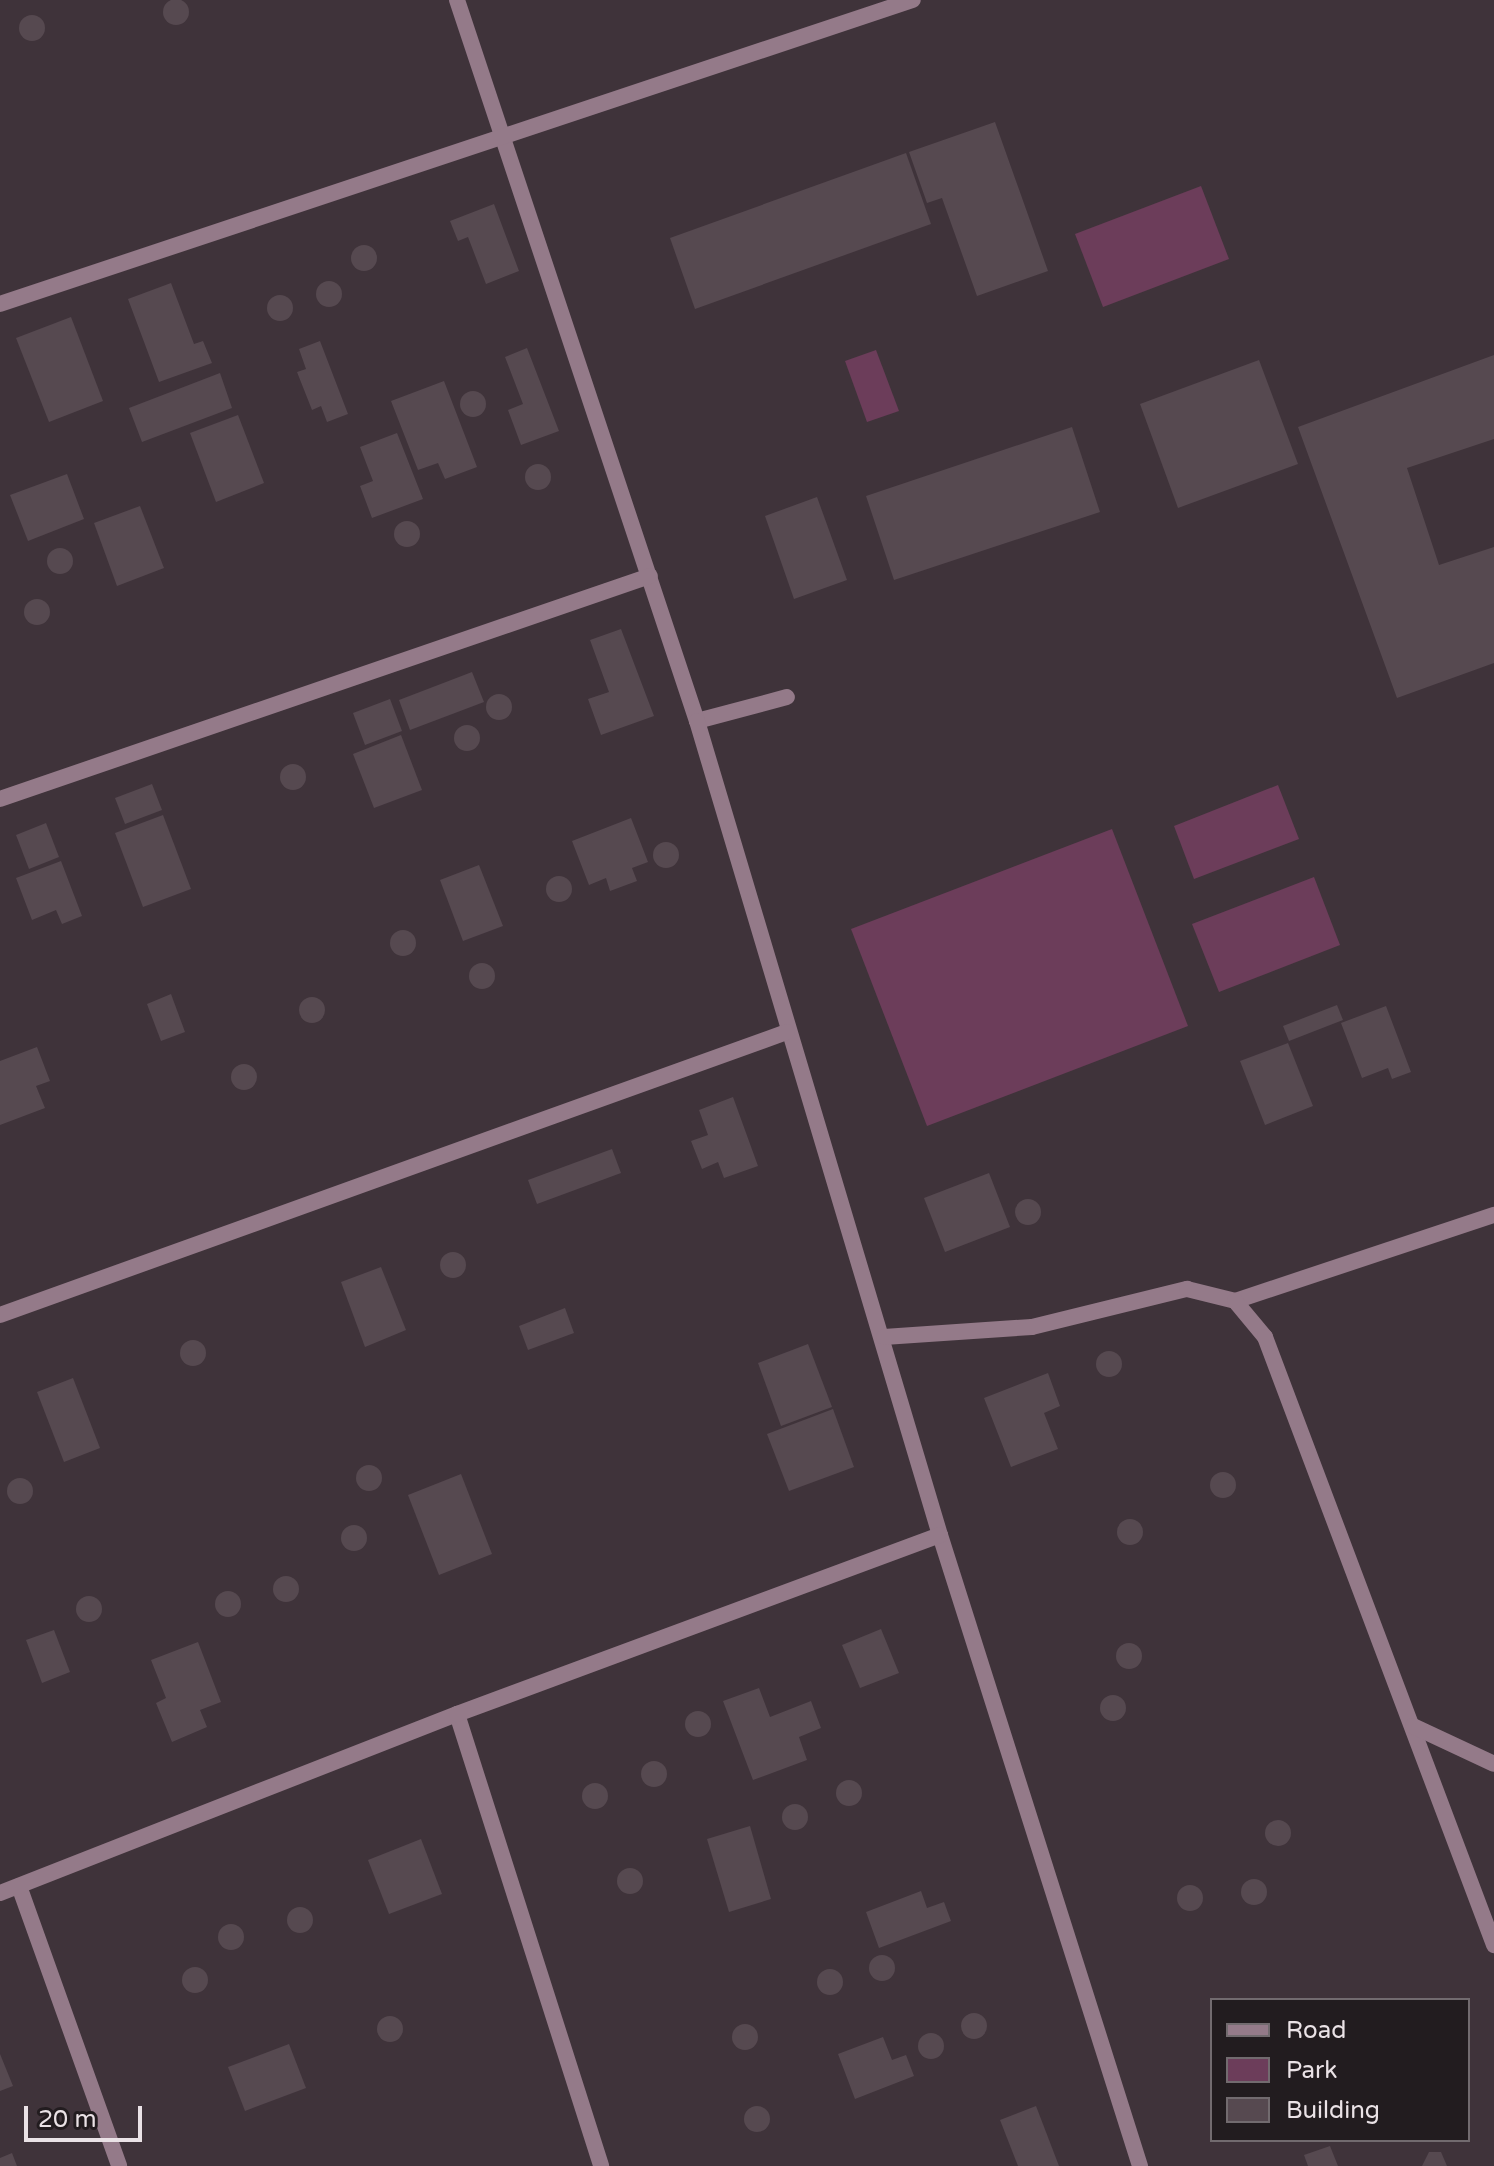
<!DOCTYPE html>
<style>
body{margin:0}
#map{position:relative;width:1494px;height:2166px;overflow:hidden;background:#3f333a;font-family:"Varela Round",sans-serif}
div>[style]{position:absolute}
[style*='--x']{left:calc(var(--x)*1px);top:calc(var(--y)*1px);width:calc(var(--w)*1px);rotate:calc(var(--a)*1deg)}
.green>*{inset:0;background:#6c3d5a}
.building>*{inset:0;background:#564950}
.round{border-radius:50%}
.lane>*{height:16px;margin:-8px;padding:0 8px;transform-origin:8px;border-radius:8px;background:#947a89}
.street>*{height:16px;margin:-8px;padding:0 8px;transform-origin:8px;border-radius:8px;background:#947a89}
span{translate:-50% -50%;white-space:nowrap;text-align:center;line-height:1.15;-webkit-text-stroke:8px #221c1f;paint-order:stroke}
.legend{position:absolute;left:1210px;top:1998px;width:260px;height:144px;box-sizing:border-box;background:#221c1f;border:2px solid #726b6f;margin:0;padding:10px 14px;list-style:none;font-size:24px;color:#eae2e6}
.legend li{display:flex;align-items:center;gap:16px;height:40px}
.legend b{width:40px;border:2px solid #726b6f}
.scale{position:absolute;left:24px;top:2106px;width:118px;height:36px;box-sizing:border-box;border:4px solid #eae2e6;border-top:0;padding-left:10px;font-size:24px;line-height:28px;white-space:nowrap;color:#eae2e6;-webkit-text-stroke:6px #221c1f;paint-order:stroke}
</style>
<div id="map">
<div class="green">
<i style="clip-path:polygon(1201px 186px,1229px 259px,1103px 307px,1075px 234px)"></i>
<i style="clip-path:polygon(876px 350px,899px 411px,867px 422px,845px 361px)"></i>
<i style="clip-path:polygon(1278px 785px,1299px 839px,1194px 879px,1174px 826px)"></i>
<i style="clip-path:polygon(1112px 829px,1188px 1026px,927px 1126px,851px 929px)"></i>
<i style="clip-path:polygon(1314px 877px,1340px 945px,1219px 992px,1192px 924px)"></i>
</div>
<div class="building">
<i class="round" style="left:163px;top:-1px;width:26px;height:26px"></i>
<i class="round" style="left:19px;top:15px;width:26px;height:26px"></i>
<i style="clip-path:polygon(995px 122px,1048px 271px,977px 296px,942px 198px,927px 203px,909px 152px)"></i>
<i style="clip-path:polygon(906px 153px,931px 224px,695px 309px,670px 238px)"></i>
<i style="clip-path:polygon(494px 204px,519px 271px,486px 284px,468px 237px,458px 241px,450px 221px)"></i>
<i class="round" style="left:351px;top:245px;width:26px;height:26px"></i>
<i class="round" style="left:316px;top:281px;width:26px;height:26px"></i>
<i style="clip-path:polygon(171px 283px,194px 344px,203px 341px,212px 363px,159px 382px,128px 299px)"></i>
<i class="round" style="left:267px;top:295px;width:26px;height:26px"></i>
<i style="clip-path:polygon(71px 317px,103px 401px,49px 422px,16px 338px)"></i>
<i style="clip-path:polygon(320px 341px,348px 414px,327px 422px,321px 406px,312px 410px,297px 372px,306px 369px,299px 349px)"></i>
<i style="clip-path:polygon(527px 348px,559px 431px,521px 445px,508px 410px,523px 404px,505px 357px)"></i>
<i style="clip-path:polygon(1494px 355px,1494px 439px,1407px 468px,1439px 565px,1494px 547px,1494px 663px,1397px 698px,1298px 427px)"></i>
<i style="clip-path:polygon(1259px 360px,1298px 464px,1178px 508px,1140px 404px)"></i>
<i style="clip-path:polygon(220px 373px,232px 408px,142px 442px,129px 408px)"></i>
<i style="clip-path:polygon(444px 381px,477px 467px,445px 479px,438px 463px,418px 470px,391px 401px)"></i>
<i class="round" style="left:460px;top:391px;width:26px;height:26px"></i>
<i style="clip-path:polygon(238px 415px,264px 483px,216px 502px,190px 433px)"></i>
<i style="clip-path:polygon(1072px 427px,1100px 512px,894px 580px,866px 496px)"></i>
<i style="clip-path:polygon(397px 433px,423px 499px,372px 518px,360px 486px,373px 481px,360px 447px)"></i>
<i class="round" style="left:525px;top:464px;width:26px;height:26px"></i>
<i style="clip-path:polygon(67px 474px,84px 519px,28px 541px,10px 495px)"></i>
<i style="clip-path:polygon(817px 497px,847px 580px,794px 599px,765px 516px)"></i>
<i style="clip-path:polygon(140px 506px,164px 568px,117px 586px,94px 523px)"></i>
<i class="round" style="left:394px;top:521px;width:26px;height:26px"></i>
<i class="round" style="left:47px;top:548px;width:26px;height:26px"></i>
<i class="round" style="left:24px;top:599px;width:26px;height:26px"></i>
<i style="clip-path:polygon(621px 629px,654px 716px,601px 735px,588px 699px,609px 692px,590px 640px)"></i>
<i style="clip-path:polygon(472px 672px,484px 702px,410px 730px,399px 700px)"></i>
<i class="round" style="left:486px;top:694px;width:26px;height:26px"></i>
<i style="clip-path:polygon(390px 699px,402px 731px,365px 745px,353px 713px)"></i>
<i class="round" style="left:454px;top:725px;width:26px;height:26px"></i>
<i style="clip-path:polygon(401px 735px,422px 790px,374px 808px,353px 754px)"></i>
<i class="round" style="left:280px;top:764px;width:26px;height:26px"></i>
<i style="clip-path:polygon(152px 784px,162px 810px,125px 824px,115px 798px)"></i>
<i style="clip-path:polygon(163px 815px,191px 889px,143px 907px,115px 833px)"></i>
<i style="clip-path:polygon(631px 818px,648px 862px,632px 868px,637px 881px,610px 891px,606px 878px,589px 885px,572px 841px)"></i>
<i style="clip-path:polygon(46px 823px,59px 857px,29px 869px,16px 835px)"></i>
<i class="round" style="left:653px;top:842px;width:26px;height:26px"></i>
<i style="clip-path:polygon(61px 861px,82px 916px,62px 924px,56px 910px,32px 920px,16px 878px)"></i>
<i style="clip-path:polygon(479px 865px,503px 926px,463px 941px,440px 880px)"></i>
<i class="round" style="left:546px;top:876px;width:26px;height:26px"></i>
<i class="round" style="left:390px;top:930px;width:26px;height:26px"></i>
<i class="round" style="left:469px;top:963px;width:26px;height:26px"></i>
<i style="clip-path:polygon(171px 994px,185px 1032px,161px 1041px,147px 1004px)"></i>
<i class="round" style="left:299px;top:997px;width:26px;height:26px"></i>
<i style="clip-path:polygon(1337px 1005px,1343px 1020px,1289px 1041px,1283px 1026px)"></i>
<i style="clip-path:polygon(1386px 1006px,1411px 1072px,1392px 1079px,1388px 1068px,1362px 1078px,1341px 1023px)"></i>
<i style="clip-path:polygon(1288px 1043px,1313px 1106px,1265px 1125px,1240px 1061px)"></i>
<i style="clip-path:polygon(37px 1047px,50px 1081px,36px 1086px,45px 1108px,0 1125px,0 1061px)"></i>
<i class="round" style="left:231px;top:1064px;width:26px;height:26px"></i>
<i style="clip-path:polygon(733px 1097px,758px 1166px,724px 1178px,718px 1162px,702px 1169px,691px 1141px,708px 1135px,699px 1110px)"></i>
<i style="clip-path:polygon(612px 1149px,621px 1173px,537px 1204px,528px 1180px)"></i>
<i style="clip-path:polygon(989px 1173px,1010px 1227px,945px 1252px,924px 1198px)"></i>
<i class="round" style="left:1015px;top:1199px;width:26px;height:26px"></i>
<i class="round" style="left:440px;top:1252px;width:26px;height:26px"></i>
<i style="clip-path:polygon(381px 1267px,406px 1330px,365px 1347px,341px 1282px)"></i>
<i style="clip-path:polygon(565px 1308px,574px 1333px,528px 1350px,519px 1326px)"></i>
<i class="round" style="left:180px;top:1340px;width:26px;height:26px"></i>
<i style="clip-path:polygon(808px 1344px,832px 1407px,781px 1426px,758px 1363px)"></i>
<i class="round" style="left:1096px;top:1351px;width:26px;height:26px"></i>
<i style="clip-path:polygon(1048px 1373px,1060px 1406px,1044px 1413px,1058px 1449px,1011px 1467px,984px 1398px)"></i>
<i style="clip-path:polygon(73px 1378px,100px 1448px,64px 1462px,37px 1392px)"></i>
<i style="clip-path:polygon(833px 1409px,854px 1467px,789px 1491px,767px 1434px)"></i>
<i class="round" style="left:356px;top:1465px;width:26px;height:26px"></i>
<i class="round" style="left:1210px;top:1472px;width:26px;height:26px"></i>
<i style="clip-path:polygon(461px 1474px,492px 1554px,439px 1575px,408px 1495px)"></i>
<i class="round" style="left:7px;top:1478px;width:26px;height:26px"></i>
<i class="round" style="left:1117px;top:1519px;width:26px;height:26px"></i>
<i class="round" style="left:341px;top:1525px;width:26px;height:26px"></i>
<i class="round" style="left:273px;top:1576px;width:26px;height:26px"></i>
<i class="round" style="left:215px;top:1591px;width:26px;height:26px"></i>
<i class="round" style="left:76px;top:1596px;width:26px;height:26px"></i>
<i style="clip-path:polygon(881px 1629px,899px 1673px,860px 1688px,842px 1645px)"></i>
<i style="clip-path:polygon(54px 1630px,70px 1672px,42px 1683px,26px 1640px)"></i>
<i style="clip-path:polygon(198px 1642px,221px 1702px,200px 1710px,207px 1727px,172px 1742px,156px 1703px,166px 1698px,151px 1660px)"></i>
<i class="round" style="left:1116px;top:1643px;width:26px;height:26px"></i>
<i style="clip-path:polygon(759px 1688px,770px 1717px,811px 1701px,821px 1728px,799px 1737px,807px 1760px,753px 1780px,723px 1701px)"></i>
<i class="round" style="left:1100px;top:1695px;width:26px;height:26px"></i>
<i class="round" style="left:685px;top:1711px;width:26px;height:26px"></i>
<i class="round" style="left:641px;top:1761px;width:26px;height:26px"></i>
<i class="round" style="left:836px;top:1780px;width:26px;height:26px"></i>
<i class="round" style="left:582px;top:1783px;width:26px;height:26px"></i>
<i class="round" style="left:782px;top:1804px;width:26px;height:26px"></i>
<i class="round" style="left:1265px;top:1820px;width:26px;height:26px"></i>
<i style="clip-path:polygon(750px 1826px,771px 1899px,729px 1912px,707px 1839px)"></i>
<i style="clip-path:polygon(421px 1839px,442px 1894px,389px 1914px,368px 1860px)"></i>
<i class="round" style="left:617px;top:1868px;width:26px;height:26px"></i>
<i class="round" style="left:1241px;top:1879px;width:26px;height:26px"></i>
<i class="round" style="left:1177px;top:1885px;width:26px;height:26px"></i>
<i style="clip-path:polygon(921px 1891px,927px 1908px,944px 1902px,951px 1921px,879px 1948px,866px 1912px)"></i>
<i class="round" style="left:287px;top:1907px;width:26px;height:26px"></i>
<i class="round" style="left:218px;top:1924px;width:26px;height:26px"></i>
<i class="round" style="left:869px;top:1955px;width:26px;height:26px"></i>
<i class="round" style="left:182px;top:1967px;width:26px;height:26px"></i>
<i class="round" style="left:817px;top:1969px;width:26px;height:26px"></i>
<i class="round" style="left:961px;top:2013px;width:26px;height:26px"></i>
<i class="round" style="left:377px;top:2016px;width:26px;height:26px"></i>
<i class="round" style="left:732px;top:2024px;width:26px;height:26px"></i>
<i class="round" style="left:918px;top:2033px;width:26px;height:26px"></i>
<i style="clip-path:polygon(883px 2037px,892px 2060px,906px 2055px,914px 2076px,855px 2099px,838px 2054px)"></i>
<i style="clip-path:polygon(289px 2044px,306px 2088px,245px 2111px,228px 2067px)"></i>
<i style="clip-path:polygon(0 2054px,13px 2086px,0 2091px)"></i>
<i style="clip-path:polygon(1036px 2106px,1059px 2166px,1018px 2166px,1000px 2120px)"></i>
<i class="round" style="left:744px;top:2106px;width:26px;height:26px"></i>
<i style="clip-path:polygon(1330px 2146px,1338px 2166px,1308px 2166px,1304px 2155px)"></i>
<i style="clip-path:polygon(1429px 2152px,1441px 2152px,1447px 2166px,1422px 2166px)"></i>
<i style="clip-path:polygon(12px 2153px,17px 2166px,0 2166px,0 2158px)"></i>
</div>
<div class="lane">
<i style="--x:697;--y:721;--w:93;--a:-14.9"></i>
</div>
<div class="street">
<i style="--x:457;--y:0;--w:760;--a:71.59"></i>
<i style="--x:697;--y:721;--w:849;--a:73.38"></i>
<i style="--x:940;--y:1535;--w:662;--a:72.41"></i>
<i style="--x:0;--y:304;--w:962;--a:-18.42"></i>
<i style="--x:0;--y:799;--w:687;--a:-18.94"></i>
<i style="--x:1235;--y:1301;--w:273;--a:-18.4"></i>
<i style="--x:0;--y:1315;--w:836;--a:-19.78"></i>
<i style="--x:884;--y:1337;--w:148;--a:-3.9"></i>
<i style="--x:1032;--y:1327;--w:160;--a:-13.8"></i>
<i style="--x:1187;--y:1289;--w:49;--a:14"></i>
<i style="--x:1235;--y:1301;--w:47;--a:50.2"></i>
<i style="--x:1265;--y:1337;--w:650;--a:69.36"></i>
<i style="--x:457;--y:1714;--w:474;--a:72.3"></i>
<i style="--x:1413;--y:1726;--w:89;--a:25.1"></i>
<i style="--x:19;--y:1886;--w:297;--a:70.3"></i>
<i style="--x:0;--y:1893;--w:491;--a:-21.4"></i>
<i style="--x:457;--y:1714;--w:515;--a:-20.33"></i>
</div>
<ul class="legend">
<li><b style="height:10px;background:#947a89"></b>Road</li>
<li><b style="height:22px;background:#6c3d5a"></b>Park</li>
<li><b style="height:22px;background:#564950"></b>Building</li>
</ul>
<div class="scale">20 m</div>
</div>
